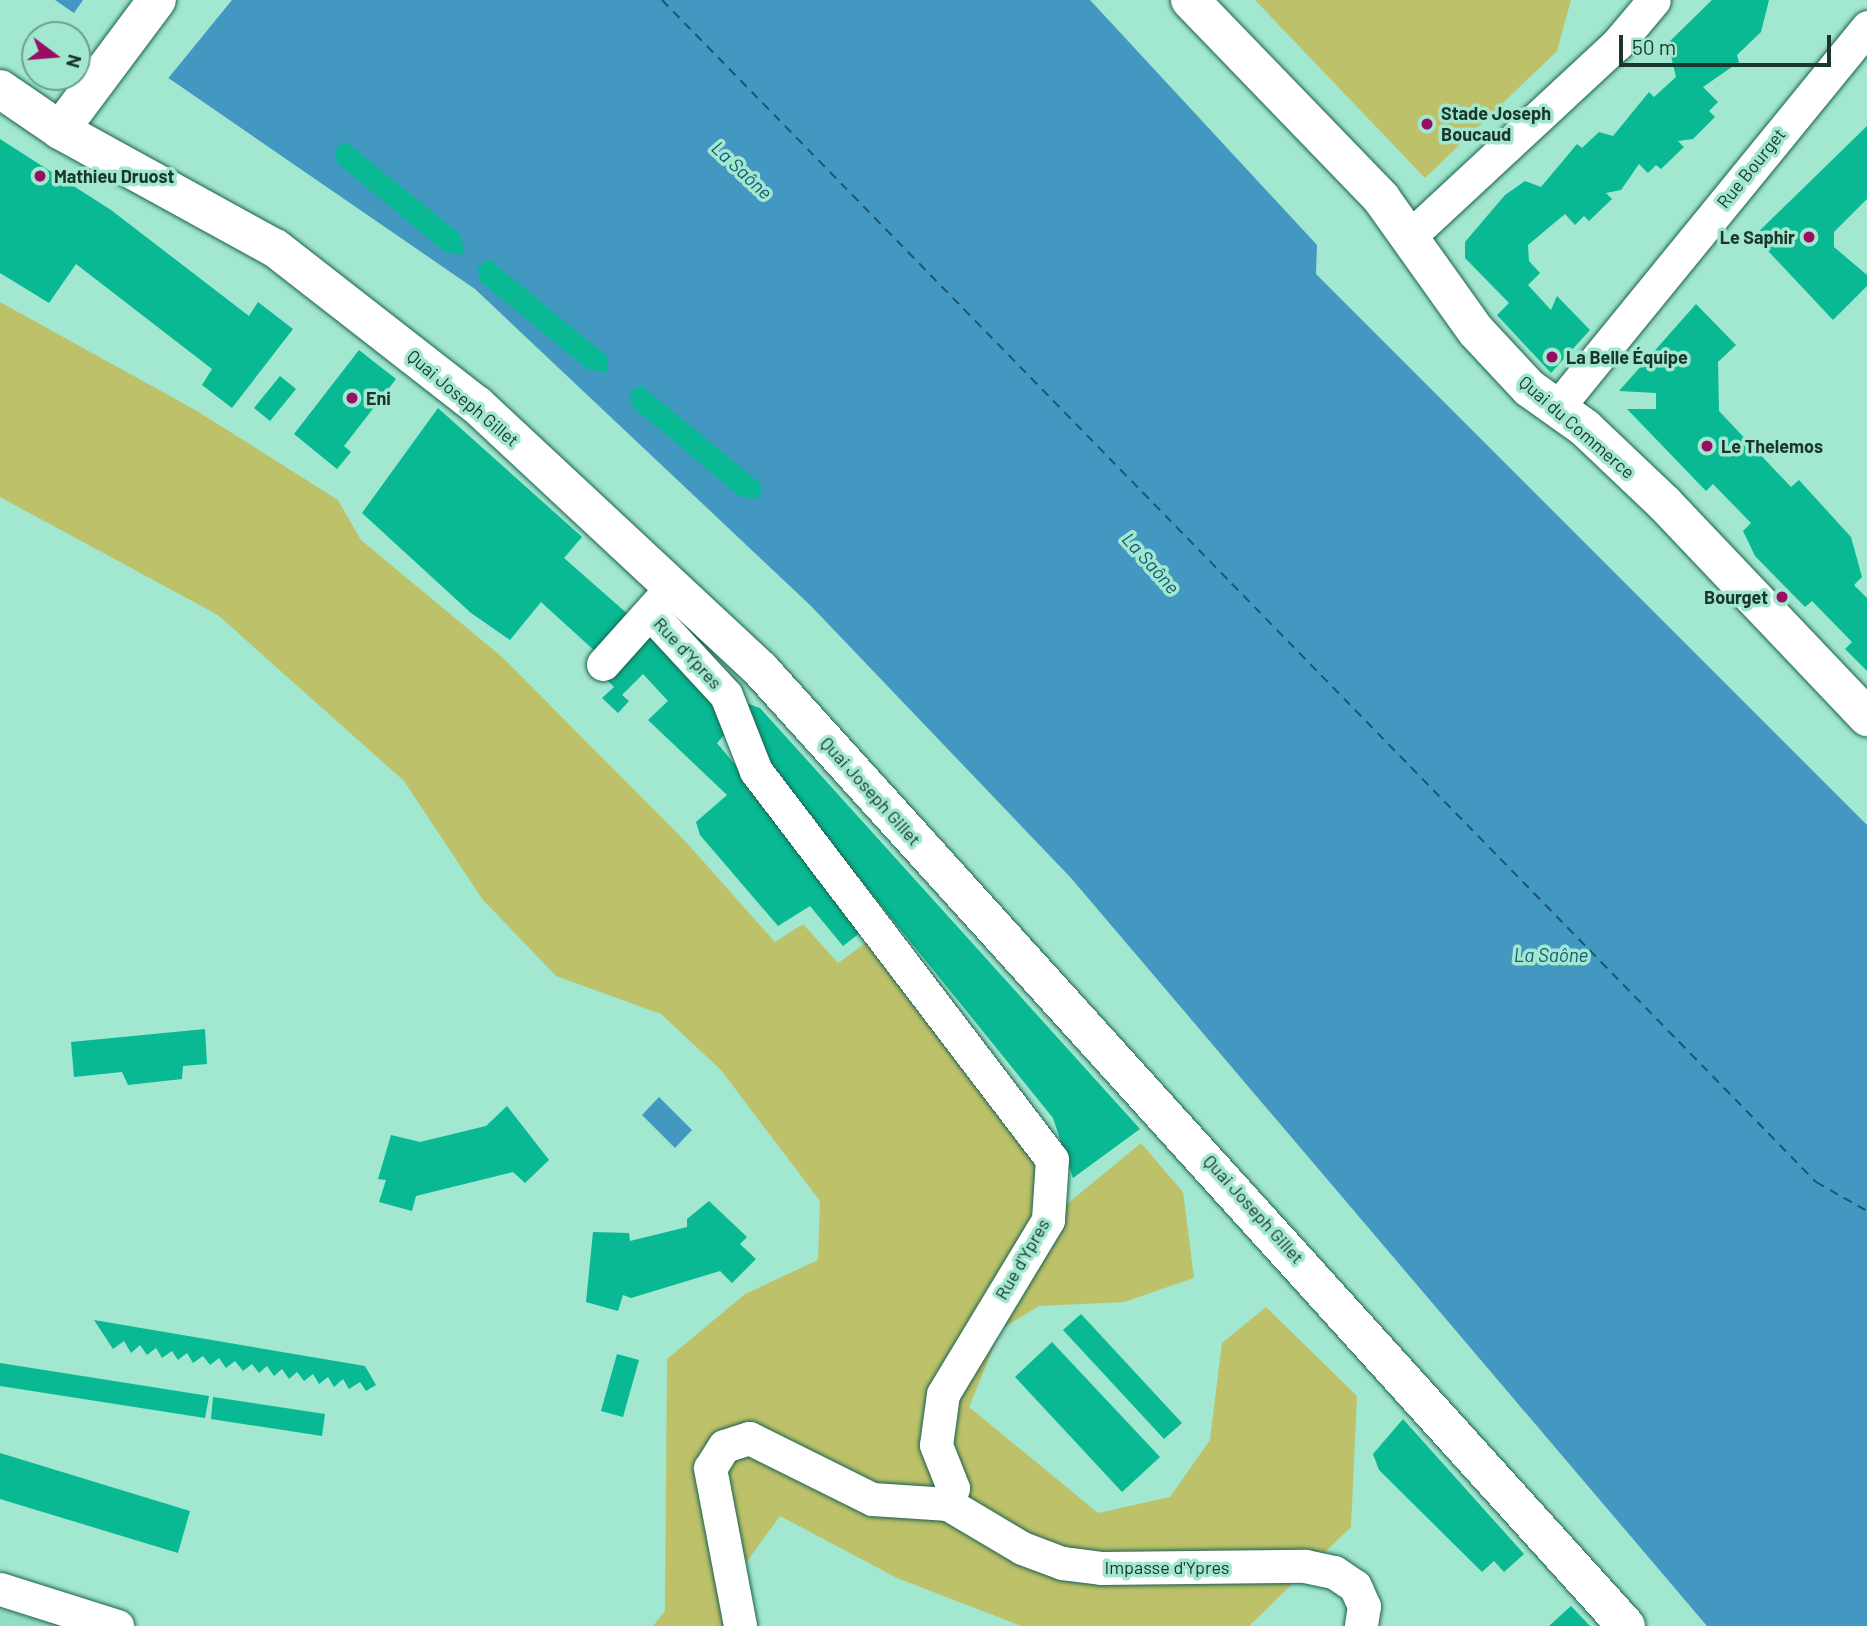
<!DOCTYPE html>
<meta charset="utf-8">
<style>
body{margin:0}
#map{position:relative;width:1867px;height:1626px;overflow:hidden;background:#a2e7d0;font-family:Barlow,sans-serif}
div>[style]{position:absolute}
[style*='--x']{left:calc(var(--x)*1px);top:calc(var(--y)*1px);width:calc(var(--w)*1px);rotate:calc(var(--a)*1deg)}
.built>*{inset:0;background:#90dfc5}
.green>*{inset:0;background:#bdc26a}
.water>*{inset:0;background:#4298c0}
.pier>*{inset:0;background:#a2e7d0}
.ferry>*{height:2px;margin-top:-1px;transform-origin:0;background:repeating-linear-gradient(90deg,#145875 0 9px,transparent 0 16px)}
.building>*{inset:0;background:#08b993}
.roads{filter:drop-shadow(0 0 2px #1a614e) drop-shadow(0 0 2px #1a614e)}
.street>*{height:33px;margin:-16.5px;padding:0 16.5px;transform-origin:16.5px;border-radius:16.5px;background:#fff}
.primary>*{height:38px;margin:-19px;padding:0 19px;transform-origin:19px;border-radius:19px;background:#fff}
.dots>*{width:19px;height:19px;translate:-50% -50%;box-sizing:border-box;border:4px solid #a2e7d0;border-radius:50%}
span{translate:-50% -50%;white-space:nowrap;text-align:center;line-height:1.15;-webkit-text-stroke:7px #a2e7d0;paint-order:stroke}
.poi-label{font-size:18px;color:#1a362d;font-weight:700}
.left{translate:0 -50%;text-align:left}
.right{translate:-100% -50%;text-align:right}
.street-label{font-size:18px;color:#1a362d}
.water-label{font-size:19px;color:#145875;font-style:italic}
.north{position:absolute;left:21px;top:21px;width:70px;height:70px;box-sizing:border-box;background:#a2e7d0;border:2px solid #6ca08f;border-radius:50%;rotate:106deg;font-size:19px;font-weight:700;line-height:28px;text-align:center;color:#1a362d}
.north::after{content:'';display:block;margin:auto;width:24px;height:32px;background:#980e62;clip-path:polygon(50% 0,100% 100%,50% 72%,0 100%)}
.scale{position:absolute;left:1619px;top:35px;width:212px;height:32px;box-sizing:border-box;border:4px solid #1a362d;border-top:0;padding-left:9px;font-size:21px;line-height:24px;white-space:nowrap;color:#1a362d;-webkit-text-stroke:5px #a2e7d0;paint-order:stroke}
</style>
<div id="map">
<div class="built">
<i style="clip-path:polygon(0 1609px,60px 1626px,0 1626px)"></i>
</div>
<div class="green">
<i style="clip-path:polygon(1255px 0,1571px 0,1557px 51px,1425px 178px)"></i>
<i style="clip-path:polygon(0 302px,197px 411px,338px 500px,361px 540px,502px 657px,686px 842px,775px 942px,803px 924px,838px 963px,870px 940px,1067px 1204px,1141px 1143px,1183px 1192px,1194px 1278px,1124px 1302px,1039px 1306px,1001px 1329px,969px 1407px,1098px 1513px,1170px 1497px,1210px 1440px,1222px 1343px,1266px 1307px,1357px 1396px,1351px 1527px,1249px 1626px,1021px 1626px,897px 1578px,780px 1516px,719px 1600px,726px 1626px,653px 1626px,665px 1611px,667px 1359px,745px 1294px,818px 1260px,820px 1201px,721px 1070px,661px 1014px,556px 976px,483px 900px,404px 781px,218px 615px,0 497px)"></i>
</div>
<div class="water">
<i style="clip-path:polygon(55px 0,1090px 0,1317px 245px,1316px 274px,1867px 825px,1867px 1626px,1707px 1626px,1071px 878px,811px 606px,475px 289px)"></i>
<i style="clip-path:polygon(659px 1097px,692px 1130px,675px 1148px,642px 1115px)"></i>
</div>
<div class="pier">
<i style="clip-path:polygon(83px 0,232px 0,166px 81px,72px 16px)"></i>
</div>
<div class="ferry">
<i style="--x:662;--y:0;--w:1652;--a:45.69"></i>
<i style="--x:1816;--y:1182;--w:59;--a:29.6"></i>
</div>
<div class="building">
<i style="clip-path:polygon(1712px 0,1769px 0,1761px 32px,1737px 55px,1739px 62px,1703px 87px,1718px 102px,1709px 111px,1715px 117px,1693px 139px,1678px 141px,1684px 147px,1661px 169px,1656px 165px,1648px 173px,1639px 164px,1621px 190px,1606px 193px,1612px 199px,1589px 221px,1584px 216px,1575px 225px,1565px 214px,1528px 245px,1529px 261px,1540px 273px,1528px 285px,1551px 310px,1557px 296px,1590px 330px,1551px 373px,1497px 315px,1509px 303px,1465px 258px,1465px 242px,1505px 195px,1525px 181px,1541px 187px,1577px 144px,1582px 148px,1599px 132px,1613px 136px,1649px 92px,1654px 97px,1676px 77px,1668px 43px)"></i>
<i style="clip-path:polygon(1867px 126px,1867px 199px,1834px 232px,1834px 247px,1867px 275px,1867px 286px,1833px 320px,1754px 236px)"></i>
<i style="clip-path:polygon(0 139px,111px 210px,249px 316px,258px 302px,293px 329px,232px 408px,202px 385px,212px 369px,76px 264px,49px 303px,0 273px)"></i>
<i style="clip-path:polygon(346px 142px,460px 234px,465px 255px,445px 252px,337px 163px,335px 149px)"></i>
<i style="clip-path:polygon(489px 259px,608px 357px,607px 373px,587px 369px,479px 280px,478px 267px)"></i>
<i style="clip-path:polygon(1696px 304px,1736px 345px,1718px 362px,1719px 411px,1791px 487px,1799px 480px,1851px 537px,1862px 577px,1854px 585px,1867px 598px,1867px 671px,1845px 649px,1852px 642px,1812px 601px,1805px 607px,1755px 556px,1743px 531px,1751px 523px,1713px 484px,1706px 491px,1627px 409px,1656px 409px,1656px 393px,1619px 391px)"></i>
<i style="clip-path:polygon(359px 350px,396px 379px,344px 446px,351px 452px,337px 469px,294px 434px)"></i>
<i style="clip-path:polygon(280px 376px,296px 389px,270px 421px,254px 408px)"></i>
<i style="clip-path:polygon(641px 385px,761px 484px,760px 499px,739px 496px,632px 406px,630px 393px)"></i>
<i style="clip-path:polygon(438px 408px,582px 537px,564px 558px,630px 616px,597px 653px,541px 602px,510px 640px,471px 613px,362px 513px)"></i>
<i style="clip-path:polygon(649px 634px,714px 697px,727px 732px,717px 743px,869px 926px,843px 946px,810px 906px,778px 926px,700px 835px,696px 822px,727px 795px,648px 720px,668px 701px,643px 674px,622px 695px,629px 701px,618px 713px,602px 698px,614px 687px,607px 680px)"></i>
<i style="clip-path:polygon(749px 704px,760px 708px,1140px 1129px,1073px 1178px,1053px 1118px,765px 762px,745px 709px)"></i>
<i style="clip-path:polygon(205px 1029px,207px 1064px,183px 1066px,182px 1079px,128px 1085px,122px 1072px,74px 1077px,71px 1042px)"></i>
<i style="clip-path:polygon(507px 1106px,549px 1160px,525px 1183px,513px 1172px,416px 1196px,412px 1211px,379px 1202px,386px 1180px,378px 1179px,391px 1135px,420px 1142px,486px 1126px)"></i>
<i style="clip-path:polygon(709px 1201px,747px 1237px,740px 1244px,756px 1259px,732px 1283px,720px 1271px,631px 1298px,623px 1295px,618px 1311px,586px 1302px,593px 1232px,629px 1233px,630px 1241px,687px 1227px,687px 1219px)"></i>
<i style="clip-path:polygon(1081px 1314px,1182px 1423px,1164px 1439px,1063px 1330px)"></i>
<i style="clip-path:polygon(94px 1320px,365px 1366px,376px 1385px,366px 1391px,360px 1382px,349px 1389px,343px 1379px,334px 1387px,328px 1377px,319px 1384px,313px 1374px,304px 1381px,297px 1372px,289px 1379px,282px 1369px,274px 1376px,267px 1366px,259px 1373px,252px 1364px,243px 1371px,235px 1361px,226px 1368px,219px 1358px,210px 1365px,203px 1356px,193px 1363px,187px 1353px,178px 1360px,172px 1351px,162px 1358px,156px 1348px,147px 1355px,140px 1345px,131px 1353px,124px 1341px,113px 1349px)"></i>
<i style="clip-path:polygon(1052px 1342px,1160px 1457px,1122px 1492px,1015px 1377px)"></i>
<i style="clip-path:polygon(617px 1354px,639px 1360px,623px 1417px,601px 1411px)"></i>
<i style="clip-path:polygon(0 1363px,209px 1396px,205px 1418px,0 1386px)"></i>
<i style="clip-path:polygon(213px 1397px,325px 1414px,322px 1436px,211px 1419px)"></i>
<i style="clip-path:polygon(1403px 1419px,1524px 1554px,1504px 1572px,1494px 1561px,1482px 1572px,1379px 1470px,1373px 1454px)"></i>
<i style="clip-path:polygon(0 1453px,190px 1511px,178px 1553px,0 1499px)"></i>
<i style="clip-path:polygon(1571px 1606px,1590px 1626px,1549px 1626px)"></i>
</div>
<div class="roads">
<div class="street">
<i style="--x:1408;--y:238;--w:285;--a:-42.9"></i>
<i style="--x:1617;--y:44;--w:57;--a:-49.9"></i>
<i style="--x:1556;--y:409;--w:493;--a:-50.8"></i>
<i style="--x:651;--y:614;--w:110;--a:47.2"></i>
<i style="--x:726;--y:695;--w:82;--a:68.5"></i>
<i style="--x:756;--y:771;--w:488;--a:52.7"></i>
<i style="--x:1052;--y:1159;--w:61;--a:93.8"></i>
<i style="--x:1048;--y:1220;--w:203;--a:121.1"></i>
<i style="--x:943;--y:1394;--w:51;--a:97.8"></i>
<i style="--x:936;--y:1445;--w:46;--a:68.4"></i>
<i style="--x:953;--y:1488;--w:17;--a:107"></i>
<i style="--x:948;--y:1504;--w:76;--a:-176.2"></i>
<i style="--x:872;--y:1499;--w:137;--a:-153.6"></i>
<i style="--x:749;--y:1438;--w:26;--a:162"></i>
<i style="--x:724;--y:1446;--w:26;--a:122"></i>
<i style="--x:710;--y:1468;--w:161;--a:79.2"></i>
<i style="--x:603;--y:664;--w:89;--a:-48.2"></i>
<i style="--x:948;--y:1504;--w:86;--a:30.7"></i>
<i style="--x:1022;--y:1548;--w:43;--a:20.6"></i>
<i style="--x:1062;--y:1563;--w:39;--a:7"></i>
<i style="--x:1101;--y:1568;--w:204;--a:-0.6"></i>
<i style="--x:1305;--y:1566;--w:30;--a:12"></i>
<i style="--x:1334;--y:1572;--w:25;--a:34"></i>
<i style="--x:1355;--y:1586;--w:22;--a:66"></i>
<i style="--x:1364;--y:1606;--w:20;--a:99"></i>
<i style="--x:0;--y:1589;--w:123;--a:17.5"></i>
</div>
<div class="primary">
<i style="--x:1190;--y:0;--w:275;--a:46"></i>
<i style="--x:1381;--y:198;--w:163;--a:54.5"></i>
<i style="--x:1476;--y:331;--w:78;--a:47.1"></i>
<i style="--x:1529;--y:388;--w:69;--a:35.5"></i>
<i style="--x:1585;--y:428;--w:110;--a:43.5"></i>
<i style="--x:1665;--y:504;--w:294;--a:46.5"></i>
<i style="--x:0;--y:89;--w:73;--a:34.3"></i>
<i style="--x:60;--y:130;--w:245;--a:28.8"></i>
<i style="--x:275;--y:248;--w:256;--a:37.9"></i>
<i style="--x:477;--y:405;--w:388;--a:43"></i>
<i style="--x:761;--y:670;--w:1289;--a:47.86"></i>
<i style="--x:60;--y:130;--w:162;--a:-53.3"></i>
</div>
</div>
<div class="dots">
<i style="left:1427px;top:124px;background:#980e62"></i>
<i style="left:40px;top:176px;background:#980e62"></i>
<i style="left:1809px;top:237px;background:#980e62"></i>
<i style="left:1552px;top:357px;background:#980e62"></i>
<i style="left:352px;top:398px;background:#980e62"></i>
<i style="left:1707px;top:446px;background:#980e62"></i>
<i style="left:1782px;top:597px;background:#980e62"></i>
</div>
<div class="poi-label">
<span class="left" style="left:1441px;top:124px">Stade Joseph<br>Boucaud</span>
<span class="left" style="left:54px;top:176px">Mathieu Druost</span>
<span class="right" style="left:1795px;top:237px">Le Saphir</span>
<span class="left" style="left:1566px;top:357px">La Belle Équipe</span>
<span class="left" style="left:366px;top:398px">Eni</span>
<span class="left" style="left:1721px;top:446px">Le Thelemos</span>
<span class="right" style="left:1768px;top:597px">Bourget</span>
</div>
<div class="street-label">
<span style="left:1751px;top:168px;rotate:-51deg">Rue Bourget</span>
<span style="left:463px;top:398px;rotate:40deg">Quai Joseph Gillet</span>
<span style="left:1577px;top:427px;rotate:41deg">Quai du Commerce</span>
<span style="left:688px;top:653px;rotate:47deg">Rue d'Ypres</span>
<span style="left:871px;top:791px;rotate:48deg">Quai Joseph Gillet</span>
<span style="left:1254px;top:1209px;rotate:48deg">Quai Joseph Gillet</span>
<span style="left:1022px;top:1259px;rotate:-60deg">Rue d'Ypres</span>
<span style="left:1167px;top:1567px">Impasse d'Ypres</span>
</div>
<div class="water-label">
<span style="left:742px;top:170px;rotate:43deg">La Saône</span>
<span style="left:1151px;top:563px;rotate:48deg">La Saône</span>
<span style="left:1551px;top:955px">La Saône</span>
</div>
<div class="north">N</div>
<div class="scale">50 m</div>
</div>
